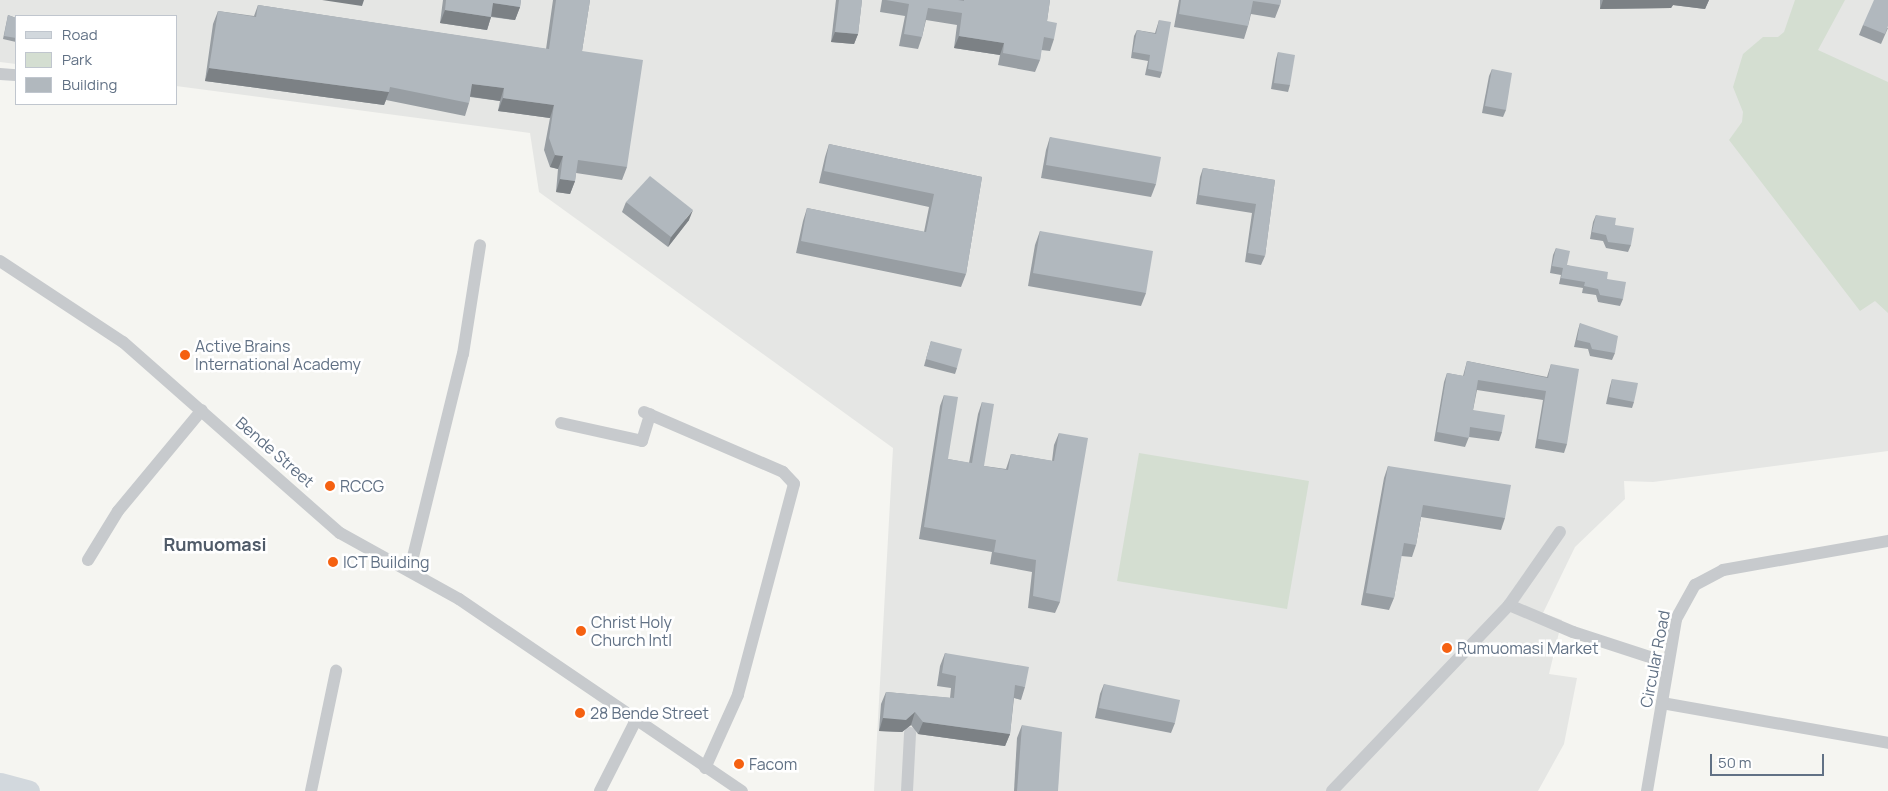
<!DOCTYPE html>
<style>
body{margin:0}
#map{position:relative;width:1888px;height:791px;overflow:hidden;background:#f5f5f1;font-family:Manrope,sans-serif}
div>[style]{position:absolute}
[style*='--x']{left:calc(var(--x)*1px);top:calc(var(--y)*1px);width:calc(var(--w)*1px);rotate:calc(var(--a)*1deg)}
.built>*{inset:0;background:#e5e6e4}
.green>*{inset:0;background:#d4ded1}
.street>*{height:12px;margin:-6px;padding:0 6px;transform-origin:6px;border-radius:6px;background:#c7cacd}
.primary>*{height:21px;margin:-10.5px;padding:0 10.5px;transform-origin:10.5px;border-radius:10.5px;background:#d2d8dd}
.wall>*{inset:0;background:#989ea3}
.shaded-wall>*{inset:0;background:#7c8185}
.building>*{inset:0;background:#b1b8be}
.dots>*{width:14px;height:14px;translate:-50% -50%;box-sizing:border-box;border:2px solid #fff;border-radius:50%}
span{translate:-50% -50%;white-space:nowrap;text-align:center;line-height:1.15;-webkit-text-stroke:5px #fff;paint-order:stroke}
.poi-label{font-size:16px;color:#617185}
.left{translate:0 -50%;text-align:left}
.street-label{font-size:16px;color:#617185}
.neighbourhood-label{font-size:18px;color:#505b69;font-weight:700}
.legend{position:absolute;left:15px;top:15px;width:162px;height:90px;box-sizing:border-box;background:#fff;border:1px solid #c0c6ce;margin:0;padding:6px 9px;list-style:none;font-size:15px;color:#617185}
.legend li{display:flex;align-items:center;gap:10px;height:25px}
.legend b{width:25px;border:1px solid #c0c6ce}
.scale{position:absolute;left:1710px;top:754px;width:114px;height:22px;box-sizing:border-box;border:2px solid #617185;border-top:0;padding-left:6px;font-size:15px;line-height:18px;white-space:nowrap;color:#617185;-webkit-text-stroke:4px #fff;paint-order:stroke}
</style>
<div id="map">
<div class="built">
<i style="clip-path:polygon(0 0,1888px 0,1888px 451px,1653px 482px,1624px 481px,1625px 499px,1575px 547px,1543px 613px,1562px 620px,1549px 674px,1577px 678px,1564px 744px,1538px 791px,874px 791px,893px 448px,539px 192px,530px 133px,176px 86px,176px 16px,16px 16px,16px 64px,0 62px)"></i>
</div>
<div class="green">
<i style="clip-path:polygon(1795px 0,1845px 0,1818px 50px,1888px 82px,1888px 313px,1875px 301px,1860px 311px,1729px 140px,1742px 122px,1743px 112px,1733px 87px,1743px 54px,1763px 37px,1778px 37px,1784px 32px)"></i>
<i style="clip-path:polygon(1139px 453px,1309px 481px,1287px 609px,1117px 581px)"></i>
</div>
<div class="street">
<i style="--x:0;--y:74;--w:16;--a:4"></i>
<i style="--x:0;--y:261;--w:147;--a:33.4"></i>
<i style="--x:123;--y:342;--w:289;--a:41.4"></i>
<i style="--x:340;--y:533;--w:136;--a:29"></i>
<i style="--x:459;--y:599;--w:342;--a:34.2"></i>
<i style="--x:644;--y:412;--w:151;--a:23.3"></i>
<i style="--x:783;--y:472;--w:16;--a:47"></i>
<i style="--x:794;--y:484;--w:218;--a:104.9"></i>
<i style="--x:738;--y:695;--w:80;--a:114.3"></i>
<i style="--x:561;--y:423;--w:83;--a:12.5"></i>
<i style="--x:642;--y:441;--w:28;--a:-73"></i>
<i style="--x:88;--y:560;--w:57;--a:-58.5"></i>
<i style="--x:118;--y:511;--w:131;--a:-50.3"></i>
<i style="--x:410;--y:569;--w:221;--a:-76.2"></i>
<i style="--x:463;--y:354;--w:110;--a:-81.1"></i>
<i style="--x:1509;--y:605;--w:69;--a:22.9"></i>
<i style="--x:1573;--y:632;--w:100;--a:18.1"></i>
<i style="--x:1662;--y:703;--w:230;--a:10"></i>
<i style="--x:311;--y:791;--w:123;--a:-78.2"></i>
<i style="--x:600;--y:791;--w:77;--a:-63.1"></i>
<i style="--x:907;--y:791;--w:58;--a:-87"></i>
<i style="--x:1332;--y:791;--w:257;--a:-46.4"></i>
<i style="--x:1509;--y:605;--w:89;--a:-55.1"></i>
<i style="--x:1647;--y:791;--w:174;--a:-80.4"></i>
<i style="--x:1676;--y:619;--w:39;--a:-61"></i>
<i style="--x:1695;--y:585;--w:32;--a:-28"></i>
<i style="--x:1723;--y:570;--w:168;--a:-10"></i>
</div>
<div class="primary">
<i style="--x:0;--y:783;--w:30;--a:15"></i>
</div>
<div class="wall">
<i style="clip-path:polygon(443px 0,521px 0,520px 7px,515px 20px,491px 17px,487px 30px,440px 23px)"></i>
<i style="clip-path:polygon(553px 0,590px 0,582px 51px,627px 167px,622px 180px,576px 173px,575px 181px,570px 194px,556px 192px,558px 169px,550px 167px,544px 150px,550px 118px,498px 111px,500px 101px,470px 97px,469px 103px,465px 116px,386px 100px,384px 105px,205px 81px,213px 24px,218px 11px,254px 16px,258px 5px,546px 49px)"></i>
<i style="clip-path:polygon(836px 0,862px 0,858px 34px,854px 44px,831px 42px)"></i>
<i style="clip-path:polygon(882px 0,1050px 0,1047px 21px,1054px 39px,1050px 51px,1041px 50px,1040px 60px,1035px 72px,998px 65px,1000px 55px,954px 48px,957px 25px,926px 20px,922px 37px,918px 49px,899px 46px,905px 16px,880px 12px)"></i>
<i style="clip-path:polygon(1179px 0,1281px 0,1280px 5px,1275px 18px,1251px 14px,1248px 26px,1244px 39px,1174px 27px)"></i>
<i style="clip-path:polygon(1600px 0,1709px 0,1705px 9px,1673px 5px,1671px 8px,1600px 9px)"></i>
<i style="clip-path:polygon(8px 15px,16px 18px,16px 42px,3px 39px)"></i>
<i style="clip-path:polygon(1159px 20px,1162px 72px,1160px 78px,1145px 75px,1148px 61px,1131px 58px,1134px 36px,1137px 30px,1155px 33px)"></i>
<i style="clip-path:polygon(1863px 25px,1888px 28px,1881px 44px,1859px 35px)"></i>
<i style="clip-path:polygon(1278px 52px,1290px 85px,1288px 92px,1271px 89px,1276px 59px)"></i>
<i style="clip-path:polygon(1492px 69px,1506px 110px,1503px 117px,1482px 113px,1489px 76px)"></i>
<i style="clip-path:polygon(1050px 137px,1156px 184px,1151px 197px,1041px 178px,1046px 150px)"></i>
<i style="clip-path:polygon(829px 144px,982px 177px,966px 274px,961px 287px,796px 253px,803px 221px,807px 208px,924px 232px,929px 207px,819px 183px,825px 157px)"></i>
<i style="clip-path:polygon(1203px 168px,1275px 180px,1265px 256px,1261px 265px,1245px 262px,1252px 213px,1196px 204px,1200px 177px)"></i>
<i style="clip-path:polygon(626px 202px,689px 220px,668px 247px,622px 212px)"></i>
<i style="clip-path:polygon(1596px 215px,1615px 225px,1631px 245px,1628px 252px,1606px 248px,1603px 241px,1590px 239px,1593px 222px)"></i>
<i style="clip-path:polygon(1040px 231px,1146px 293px,1141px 306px,1028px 286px,1035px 245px)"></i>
<i style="clip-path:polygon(1556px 248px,1567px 265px,1607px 279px,1623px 299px,1620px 306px,1598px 302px,1596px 295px,1582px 293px,1583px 288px,1559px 284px,1561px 275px,1550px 273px,1553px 255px)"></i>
<i style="clip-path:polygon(1580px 323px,1615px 353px,1612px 360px,1590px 356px,1588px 349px,1574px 347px,1578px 330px)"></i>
<i style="clip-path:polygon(931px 341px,957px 368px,955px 374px,924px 366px)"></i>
<i style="clip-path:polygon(1467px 361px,1547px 377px,1551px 364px,1567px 444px,1564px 453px,1535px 448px,1543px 400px,1477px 390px,1473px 410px,1502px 432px,1499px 441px,1469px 437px,1465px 447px,1434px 441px,1444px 382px,1447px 373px,1463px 376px)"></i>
<i style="clip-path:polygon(1612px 379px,1634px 402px,1632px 408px,1606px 404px,1610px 386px)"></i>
<i style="clip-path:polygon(944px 395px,948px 459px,969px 463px,978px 414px,982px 402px,984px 466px,1006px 469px,1011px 454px,1052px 461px,1054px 445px,1059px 433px,1060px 602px,1055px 613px,1028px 608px,1032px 572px,990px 564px,992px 552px,919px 539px,940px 406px)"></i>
<i style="clip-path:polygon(1388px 466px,1505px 518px,1501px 530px,1421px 517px,1416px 545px,1412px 557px,1401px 556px,1394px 598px,1389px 610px,1361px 605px,1384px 478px)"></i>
<i style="clip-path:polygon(945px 653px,1025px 687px,1021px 700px,1014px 698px,1010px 734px,1005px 746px,918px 734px,911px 725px,902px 732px,879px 731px,881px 704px,886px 692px,950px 698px,951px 688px,937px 686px,940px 666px)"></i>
<i style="clip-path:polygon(1104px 684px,1175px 723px,1171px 733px,1095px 718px,1100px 694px)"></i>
<i style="clip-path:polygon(1022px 725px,1058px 791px,1014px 791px,1017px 738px)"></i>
</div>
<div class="shaded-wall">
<i style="clip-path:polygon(322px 0,364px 0,362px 6px)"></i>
<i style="clip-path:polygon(1603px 0,1709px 0,1705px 9px,1673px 5px,1671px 8px,1600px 9px)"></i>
<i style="clip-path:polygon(493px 3px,520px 7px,515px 20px,489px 16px)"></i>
<i style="clip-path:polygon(445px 10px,491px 17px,487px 30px,440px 23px)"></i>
<i style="clip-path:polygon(835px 32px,858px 34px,854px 44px,831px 42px)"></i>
<i style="clip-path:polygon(959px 36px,1004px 43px,1000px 55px,954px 48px)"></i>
<i style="clip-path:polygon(209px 68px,389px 92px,384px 105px,205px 81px)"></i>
<i style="clip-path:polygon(472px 84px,504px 88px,500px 101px,467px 96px)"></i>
<i style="clip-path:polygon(503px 98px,554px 105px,550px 118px,498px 111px)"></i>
<i style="clip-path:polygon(555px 155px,563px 156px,558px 169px,550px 167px)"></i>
<i style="clip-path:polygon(560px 179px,575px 181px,570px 194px,556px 192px)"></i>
<i style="clip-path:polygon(693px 210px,689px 220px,668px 247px,671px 237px)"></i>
<i style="clip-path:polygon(915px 712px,911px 725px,902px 732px,879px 731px,883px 718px)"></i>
<i style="clip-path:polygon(923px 722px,1010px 734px,1005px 746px,918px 734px)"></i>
</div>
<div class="building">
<i style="clip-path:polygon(446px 0,521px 0,520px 7px,493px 3px,491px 17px,445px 10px)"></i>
<i style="clip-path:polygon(556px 0,590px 0,582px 51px,643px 60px,627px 167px,578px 160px,575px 181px,560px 179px,563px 156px,555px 155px,549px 138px,554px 105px,503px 98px,504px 88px,472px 84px,469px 103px,390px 87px,389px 92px,209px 68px,218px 11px,256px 17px,258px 5px,549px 49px)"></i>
<i style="clip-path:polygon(839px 0,862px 0,858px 34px,835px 32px)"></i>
<i style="clip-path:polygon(886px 0,958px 0,964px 1px,964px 0,1050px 0,1047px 21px,1057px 23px,1054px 39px,1044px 37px,1040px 60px,1003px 53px,1004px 43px,959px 36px,962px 13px,928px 8px,922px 37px,904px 34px,909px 4px)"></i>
<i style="clip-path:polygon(1181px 0,1281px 0,1280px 5px,1253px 1px,1248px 26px,1179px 14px)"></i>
<i style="clip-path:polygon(1874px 0,1888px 0,1888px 26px,1885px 34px,1863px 25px)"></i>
<i style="clip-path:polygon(8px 15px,16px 18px,16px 38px,4px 36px)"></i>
<i style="clip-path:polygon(1159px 20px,1171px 22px,1162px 72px,1148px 69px,1150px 55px,1133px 52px,1137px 30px,1156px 34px)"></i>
<i style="clip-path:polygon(1278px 52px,1295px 55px,1290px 85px,1274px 83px)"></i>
<i style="clip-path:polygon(1492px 69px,1512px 73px,1506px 110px,1485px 106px)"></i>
<i style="clip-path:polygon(1050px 137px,1161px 157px,1156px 184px,1046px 165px)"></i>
<i style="clip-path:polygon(829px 144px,982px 177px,966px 274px,801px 241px,807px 208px,926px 232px,934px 194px,824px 171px)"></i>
<i style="clip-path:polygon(1203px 168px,1275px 180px,1265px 256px,1248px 253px,1256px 204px,1199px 195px)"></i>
<i style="clip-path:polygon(650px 176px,693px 210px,671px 237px,626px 202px)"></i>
<i style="clip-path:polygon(1596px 215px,1616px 218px,1615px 225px,1634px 228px,1631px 245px,1608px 242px,1606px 235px,1592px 232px)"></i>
<i style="clip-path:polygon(1040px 231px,1153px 251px,1146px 293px,1033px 273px)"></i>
<i style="clip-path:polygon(1556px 248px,1570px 251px,1567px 265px,1608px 272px,1607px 279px,1626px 282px,1623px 299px,1600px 295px,1598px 289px,1584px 286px,1585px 282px,1561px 278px,1563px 268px,1552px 266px)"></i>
<i style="clip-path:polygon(1580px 323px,1618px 336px,1615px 353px,1592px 349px,1590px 343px,1577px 340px)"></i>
<i style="clip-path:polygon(931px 341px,962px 349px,957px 368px,926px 359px)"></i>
<i style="clip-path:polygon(1467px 361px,1548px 378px,1551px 364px,1579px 369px,1567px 444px,1538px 439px,1546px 391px,1478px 380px,1473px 410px,1505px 415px,1502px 432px,1470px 427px,1469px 438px,1437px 432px,1447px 373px,1464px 376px)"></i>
<i style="clip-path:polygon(1612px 379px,1638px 383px,1634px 402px,1609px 397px)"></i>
<i style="clip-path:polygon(944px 395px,958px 397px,948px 459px,972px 463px,982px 402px,994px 404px,984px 466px,1008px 470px,1011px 454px,1054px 461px,1059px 433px,1088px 438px,1060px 602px,1033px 596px,1036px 560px,994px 552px,996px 540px,924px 527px)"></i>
<i style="clip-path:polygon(1388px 466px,1511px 485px,1505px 518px,1423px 505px,1416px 545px,1404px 543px,1394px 598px,1366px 593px)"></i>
<i style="clip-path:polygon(945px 653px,1029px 667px,1025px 687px,1015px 685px,1010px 734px,923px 722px,915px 712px,906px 720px,883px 718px,886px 692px,954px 698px,956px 676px,942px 673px)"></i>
<i style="clip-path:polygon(1104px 684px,1180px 700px,1175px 723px,1099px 708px)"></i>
<i style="clip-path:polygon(1022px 725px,1062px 732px,1058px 791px,1017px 791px)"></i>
</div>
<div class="dots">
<i style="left:185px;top:355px;background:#f56111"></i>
<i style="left:330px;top:486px;background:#f56111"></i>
<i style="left:333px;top:562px;background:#f56111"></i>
<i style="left:581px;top:631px;background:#f56111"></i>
<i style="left:1447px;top:648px;background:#f56111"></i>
<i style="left:580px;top:713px;background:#f56111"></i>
<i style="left:739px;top:764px;background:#f56111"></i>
</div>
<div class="poi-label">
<span class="left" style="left:195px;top:355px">Active Brains<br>International Academy</span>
<span class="left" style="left:340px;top:486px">RCCG</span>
<span class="left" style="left:343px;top:562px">ICT Building</span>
<span class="left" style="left:591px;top:631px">Christ Holy<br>Church Intl</span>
<span class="left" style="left:1457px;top:648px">Rumuomasi Market</span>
<span class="left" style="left:590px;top:713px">28 Bende Street</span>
<span class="left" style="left:749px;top:764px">Facom</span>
</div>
<div class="street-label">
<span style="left:275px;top:452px;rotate:41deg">Bende Street</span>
<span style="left:1655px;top:659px;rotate:-79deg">Circular Road</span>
</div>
<div class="neighbourhood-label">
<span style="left:215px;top:544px">Rumuomasi</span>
</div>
<ul class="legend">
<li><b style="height:6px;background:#d2d8dd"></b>Road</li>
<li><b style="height:14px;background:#d4ded1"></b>Park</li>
<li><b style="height:14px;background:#b1b8be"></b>Building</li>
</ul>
<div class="scale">50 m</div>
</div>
